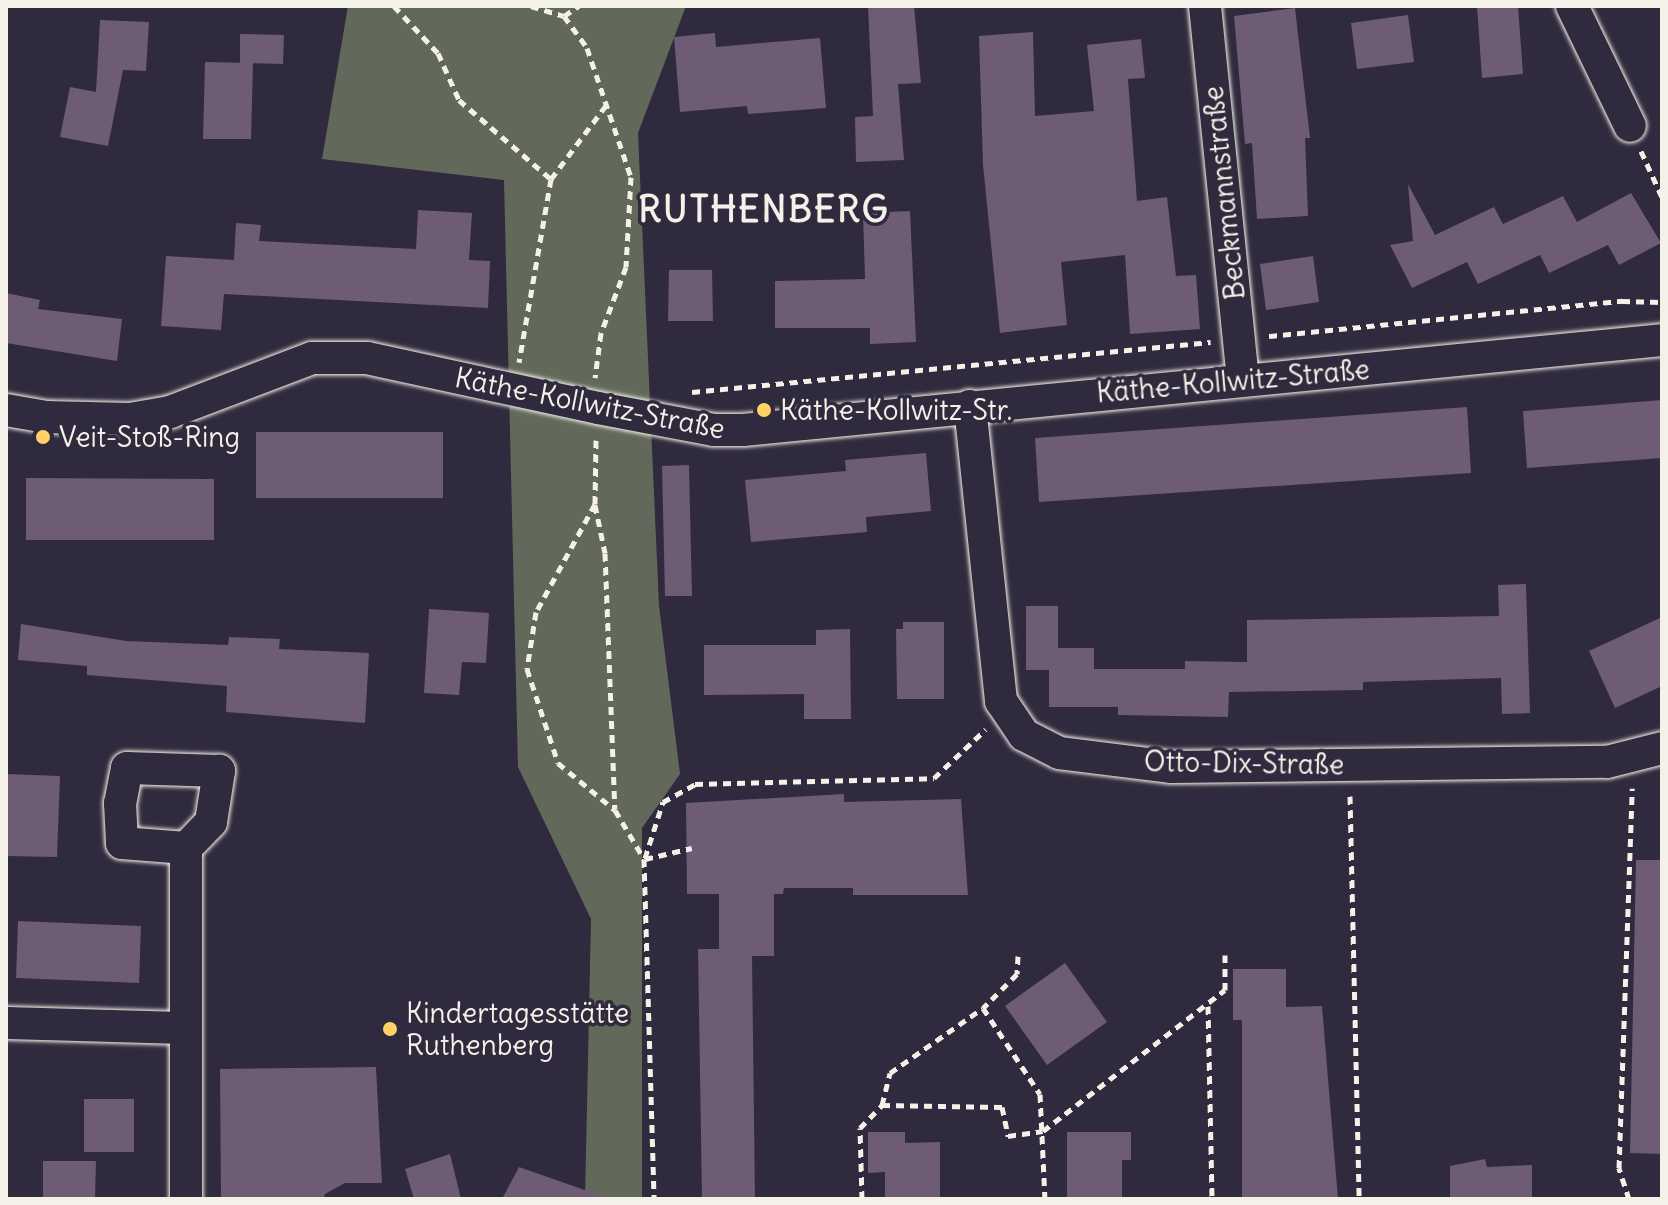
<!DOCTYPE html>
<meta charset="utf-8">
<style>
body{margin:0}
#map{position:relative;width:1668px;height:1205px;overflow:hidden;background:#2f2a3d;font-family:Delius,sans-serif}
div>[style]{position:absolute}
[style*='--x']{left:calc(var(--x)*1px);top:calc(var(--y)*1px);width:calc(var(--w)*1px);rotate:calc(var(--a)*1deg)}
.green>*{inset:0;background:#62695b}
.building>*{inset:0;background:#6e5b74}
.path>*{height:5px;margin-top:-2.5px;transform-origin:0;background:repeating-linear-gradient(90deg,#f4f1e8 0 8px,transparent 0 14px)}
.roads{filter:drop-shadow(0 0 2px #f4f1e8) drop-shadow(0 0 2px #f4f1e8)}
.minor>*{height:32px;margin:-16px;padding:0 16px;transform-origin:16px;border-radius:16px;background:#2f2a3d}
.dots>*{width:22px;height:22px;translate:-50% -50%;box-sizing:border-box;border:4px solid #2f2a3d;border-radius:50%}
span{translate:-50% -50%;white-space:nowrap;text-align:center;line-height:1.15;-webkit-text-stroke:7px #2f2a3d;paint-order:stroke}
.street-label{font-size:28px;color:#f4f1e8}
.poi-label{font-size:28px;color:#f4f1e8}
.left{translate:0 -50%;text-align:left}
.district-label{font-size:36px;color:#f4f1e8;font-weight:700;letter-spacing:2px}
.frame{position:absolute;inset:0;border:8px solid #f4f1e8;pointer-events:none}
</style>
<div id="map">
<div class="green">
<i style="clip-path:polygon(348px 6px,686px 6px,638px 133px,659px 606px,680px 774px,642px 828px,642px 1199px,585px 1199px,591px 919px,518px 767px,504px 180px,322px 159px)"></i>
</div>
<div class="building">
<i style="clip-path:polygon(868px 6px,914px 6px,921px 83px,898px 84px,904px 160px,856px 162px,855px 117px,873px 116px)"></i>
<i style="clip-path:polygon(1477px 6px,1518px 6px,1523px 74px,1482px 78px)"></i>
<i style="clip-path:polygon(1295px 8px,1310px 138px,1305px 138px,1308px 216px,1257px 219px,1252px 143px,1245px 144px,1234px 16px)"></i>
<i style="clip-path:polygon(1408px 15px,1414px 62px,1357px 69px,1351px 23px)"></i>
<i style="clip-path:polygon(100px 20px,149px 22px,146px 71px,123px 70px,108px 146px,60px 137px,70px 87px,96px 92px)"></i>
<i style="clip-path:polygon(1033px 32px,1035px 116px,1094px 111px,1087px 45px,1141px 39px,1145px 78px,1128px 79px,1137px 201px,1167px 197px,1176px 276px,1196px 275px,1200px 329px,1130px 334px,1125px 255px,1061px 262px,1067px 325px,1000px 333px,983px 165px,979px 36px)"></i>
<i style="clip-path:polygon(715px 33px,716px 47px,820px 38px,826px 108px,748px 114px,747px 106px,680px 112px,674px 37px)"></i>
<i style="clip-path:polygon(240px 34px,284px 35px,283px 64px,240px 63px)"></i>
<i style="clip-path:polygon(205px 62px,253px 63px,251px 139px,203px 139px)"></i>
<i style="clip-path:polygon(1408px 184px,1435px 235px,1494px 207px,1503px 224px,1563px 196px,1577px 222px,1631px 193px,1661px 243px,1619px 265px,1608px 245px,1549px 273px,1540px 255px,1478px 284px,1467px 262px,1412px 288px,1390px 245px,1413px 241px)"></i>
<i style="clip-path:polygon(418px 210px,472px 213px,469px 260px,490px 261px,488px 308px,224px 294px,221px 330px,161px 326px,166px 256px,234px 260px,236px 223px,261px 225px,259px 241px,416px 249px)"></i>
<i style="clip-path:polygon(910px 211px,916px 342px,870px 344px,870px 328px,775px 328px,775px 281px,865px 279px,863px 213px)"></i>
<i style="clip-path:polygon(1313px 256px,1319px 302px,1266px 310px,1260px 264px)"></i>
<i style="clip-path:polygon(669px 270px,712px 270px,713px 321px,668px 321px)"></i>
<i style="clip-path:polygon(6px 293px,40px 300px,38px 309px,122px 319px,117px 361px,6px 343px)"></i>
<i style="clip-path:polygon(1662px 400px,1662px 458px,1527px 468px,1523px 411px)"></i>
<i style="clip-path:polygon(1467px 407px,1471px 473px,1039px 502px,1035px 438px)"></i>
<i style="clip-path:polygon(256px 432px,443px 432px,443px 498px,256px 498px)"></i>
<i style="clip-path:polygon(926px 453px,931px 511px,866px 517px,867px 532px,751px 542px,745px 480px,846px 471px,845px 460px)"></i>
<i style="clip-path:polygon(689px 465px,692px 596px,665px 596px,662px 466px)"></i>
<i style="clip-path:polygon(26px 478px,214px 479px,214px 540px,26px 540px)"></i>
<i style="clip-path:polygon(1526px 584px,1530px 713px,1502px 714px,1501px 678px,1363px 682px,1363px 690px,1229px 692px,1228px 717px,1118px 715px,1118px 707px,1049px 707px,1049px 670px,1026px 670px,1026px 606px,1058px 606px,1058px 648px,1094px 648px,1094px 669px,1185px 669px,1185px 661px,1247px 662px,1247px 620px,1499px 616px,1498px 585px)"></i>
<i style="clip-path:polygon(429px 609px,489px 613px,486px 663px,462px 662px,459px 695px,424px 693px)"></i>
<i style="clip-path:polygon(1662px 617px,1662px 686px,1615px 708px,1589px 651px)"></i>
<i style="clip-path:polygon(903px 622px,944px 622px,944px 699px,897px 699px,896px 629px,903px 629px)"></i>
<i style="clip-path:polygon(21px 624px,126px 641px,228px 645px,229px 637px,280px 639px,279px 649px,369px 653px,365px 723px,226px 712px,227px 686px,87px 675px,87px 666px,18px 660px)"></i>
<i style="clip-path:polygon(850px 629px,851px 719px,804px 719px,804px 694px,704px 695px,704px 645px,816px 645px,816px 630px)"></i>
<i style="clip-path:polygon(6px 774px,60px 776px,57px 857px,6px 856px)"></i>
<i style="clip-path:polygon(844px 794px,844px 802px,961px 799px,968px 895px,853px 895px,853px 888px,784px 888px,783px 894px,774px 894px,774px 956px,752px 956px,755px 1199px,702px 1199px,698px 949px,719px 949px,719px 894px,687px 894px,686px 803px)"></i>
<i style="clip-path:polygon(1636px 860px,1662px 860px,1662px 1154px,1630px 1153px)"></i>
<i style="clip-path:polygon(18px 921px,141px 926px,139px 983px,16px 978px)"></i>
<i style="clip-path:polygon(1065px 963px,1107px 1022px,1047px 1065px,1005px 1006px)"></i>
<i style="clip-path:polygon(1233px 969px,1286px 969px,1286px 1007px,1322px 1006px,1338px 1199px,1242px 1199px,1242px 1020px,1233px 1020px)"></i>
<i style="clip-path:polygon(376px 1067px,382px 1183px,345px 1183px,325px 1194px,324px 1199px,221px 1199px,220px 1069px)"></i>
<i style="clip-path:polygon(84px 1099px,134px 1099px,134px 1152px,84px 1152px)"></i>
<i style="clip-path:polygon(868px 1132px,905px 1132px,905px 1143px,940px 1142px,940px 1199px,885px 1199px,885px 1172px,868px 1173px)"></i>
<i style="clip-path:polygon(1067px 1132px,1131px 1132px,1131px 1160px,1122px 1160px,1122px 1199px,1067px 1199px)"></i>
<i style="clip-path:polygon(450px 1154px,461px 1199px,414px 1199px,405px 1169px)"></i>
<i style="clip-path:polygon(1485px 1159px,1487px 1167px,1532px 1165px,1532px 1199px,1450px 1199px,1450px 1166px)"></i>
<i style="clip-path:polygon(43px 1161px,96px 1161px,95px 1199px,43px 1199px)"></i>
<i style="clip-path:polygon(519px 1167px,599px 1195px,599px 1199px,502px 1199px)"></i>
</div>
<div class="path">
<i style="--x:394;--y:6;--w:64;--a:46.9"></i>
<i style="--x:438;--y:53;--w:51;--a:65.9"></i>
<i style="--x:459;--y:100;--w:121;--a:40.7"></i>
<i style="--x:551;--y:179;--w:186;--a:99.9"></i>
<i style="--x:531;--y:6;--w:34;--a:17"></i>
<i style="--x:564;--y:16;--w:18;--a:-34"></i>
<i style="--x:564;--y:16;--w:39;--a:54"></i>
<i style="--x:587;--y:48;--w:136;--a:71.2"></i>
<i style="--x:631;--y:177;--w:90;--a:93.2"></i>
<i style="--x:626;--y:267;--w:71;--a:110.7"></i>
<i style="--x:601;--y:333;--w:45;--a:97.6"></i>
<i style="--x:1641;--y:151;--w:51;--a:65.5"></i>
<i style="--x:551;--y:179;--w:94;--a:-53.3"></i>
<i style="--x:1269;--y:336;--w:355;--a:-5.7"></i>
<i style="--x:1622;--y:301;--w:40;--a:1.4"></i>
<i style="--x:692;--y:392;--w:521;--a:-5.5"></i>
<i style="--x:596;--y:440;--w:64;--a:90.9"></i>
<i style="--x:595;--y:504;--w:123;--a:118.6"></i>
<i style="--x:536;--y:612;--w:58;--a:99"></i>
<i style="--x:527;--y:669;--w:99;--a:71.7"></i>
<i style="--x:558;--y:763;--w:74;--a:39.5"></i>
<i style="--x:615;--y:810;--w:57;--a:59.4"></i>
<i style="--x:644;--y:859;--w:340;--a:88.3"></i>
<i style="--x:595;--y:505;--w:49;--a:78.2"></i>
<i style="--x:605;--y:553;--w:256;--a:87.8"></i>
<i style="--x:1350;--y:796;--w:403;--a:88.7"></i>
<i style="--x:645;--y:858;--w:59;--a:-72.2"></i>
<i style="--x:663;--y:802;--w:37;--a:-29"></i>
<i style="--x:695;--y:784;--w:239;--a:-1.4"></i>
<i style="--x:934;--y:778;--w:71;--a:-43.3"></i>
<i style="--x:645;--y:859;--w:48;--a:-13.2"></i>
<i style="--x:1018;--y:956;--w:18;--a:93"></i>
<i style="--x:1017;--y:974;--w:48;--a:135"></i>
<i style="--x:983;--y:1008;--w:103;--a:56.5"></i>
<i style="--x:1040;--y:1094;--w:105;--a:87.3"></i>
<i style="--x:1208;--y:1006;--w:193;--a:88.8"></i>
<i style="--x:882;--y:1105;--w:120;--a:1"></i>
<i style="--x:1002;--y:1107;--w:30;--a:78"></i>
<i style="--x:1008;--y:1136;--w:35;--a:-8"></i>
<i style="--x:1043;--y:1131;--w:230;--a:-37.8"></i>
<i style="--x:1225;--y:990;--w:35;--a:-90"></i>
<i style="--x:862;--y:1199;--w:71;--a:-91.6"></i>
<i style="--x:860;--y:1128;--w:32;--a:-46"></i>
<i style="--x:882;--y:1105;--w:33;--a:-76"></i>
<i style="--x:890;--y:1073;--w:113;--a:-35"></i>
<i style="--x:1629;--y:1199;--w:33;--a:-108"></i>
<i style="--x:1619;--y:1168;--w:380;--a:-88"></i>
</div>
<div class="roads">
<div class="minor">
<i style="--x:1205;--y:6;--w:376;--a:84.2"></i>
<i style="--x:1572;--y:6;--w:133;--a:64.2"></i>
<i style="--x:970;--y:406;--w:297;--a:84"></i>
<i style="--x:1001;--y:701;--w:41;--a:55.9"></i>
<i style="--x:1024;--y:735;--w:39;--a:27"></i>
<i style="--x:1059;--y:753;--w:114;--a:7.1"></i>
<i style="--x:1172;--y:767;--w:435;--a:-0.7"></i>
<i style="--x:1607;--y:762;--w:57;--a:-14.3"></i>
<i style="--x:6;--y:410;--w:41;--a:9.9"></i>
<i style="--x:46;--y:417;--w:84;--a:1.4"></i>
<i style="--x:130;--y:419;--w:41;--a:-9.9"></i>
<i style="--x:170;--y:412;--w:152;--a:-20.8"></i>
<i style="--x:312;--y:358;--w:55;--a:0"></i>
<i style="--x:367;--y:358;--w:236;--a:12.2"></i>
<i style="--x:598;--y:408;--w:118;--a:10.7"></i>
<i style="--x:714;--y:430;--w:29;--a:0"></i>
<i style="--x:743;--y:430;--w:923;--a:-5.59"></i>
<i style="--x:6;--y:1023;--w:178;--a:1.6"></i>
<i style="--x:186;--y:1199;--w:351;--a:-90"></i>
<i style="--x:186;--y:848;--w:36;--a:-46"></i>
<i style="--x:211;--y:822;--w:52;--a:-81.1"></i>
<i style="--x:219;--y:771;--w:92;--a:-178.1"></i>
<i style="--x:127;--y:768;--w:36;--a:101"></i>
<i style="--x:120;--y:803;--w:40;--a:87.1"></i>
<i style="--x:122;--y:843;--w:64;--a:4.5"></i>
</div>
</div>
<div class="dots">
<i style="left:764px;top:410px;background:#ffd166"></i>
<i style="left:43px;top:437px;background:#ffd166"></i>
<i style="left:390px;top:1029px;background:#ffd166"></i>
</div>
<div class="street-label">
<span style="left:1224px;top:193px;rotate:-96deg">Beckmannstraße</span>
<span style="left:1233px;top:381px;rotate:-5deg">Käthe-Kollwitz-Straße</span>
<span style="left:590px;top:403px;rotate:11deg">Käthe-Kollwitz-Straße</span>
<span style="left:1244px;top:763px;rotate:1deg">Otto-Dix-Straße</span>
</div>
<div class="poi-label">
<span class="left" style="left:780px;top:410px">Käthe-Kollwitz-Str.</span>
<span class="left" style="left:59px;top:437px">Veit-Stoß-Ring</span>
<span class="left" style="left:406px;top:1029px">Kindertagesstätte<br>Ruthenberg</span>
</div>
<div class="district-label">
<span style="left:764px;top:210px">RUTHENBERG</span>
</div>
<div class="frame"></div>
</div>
